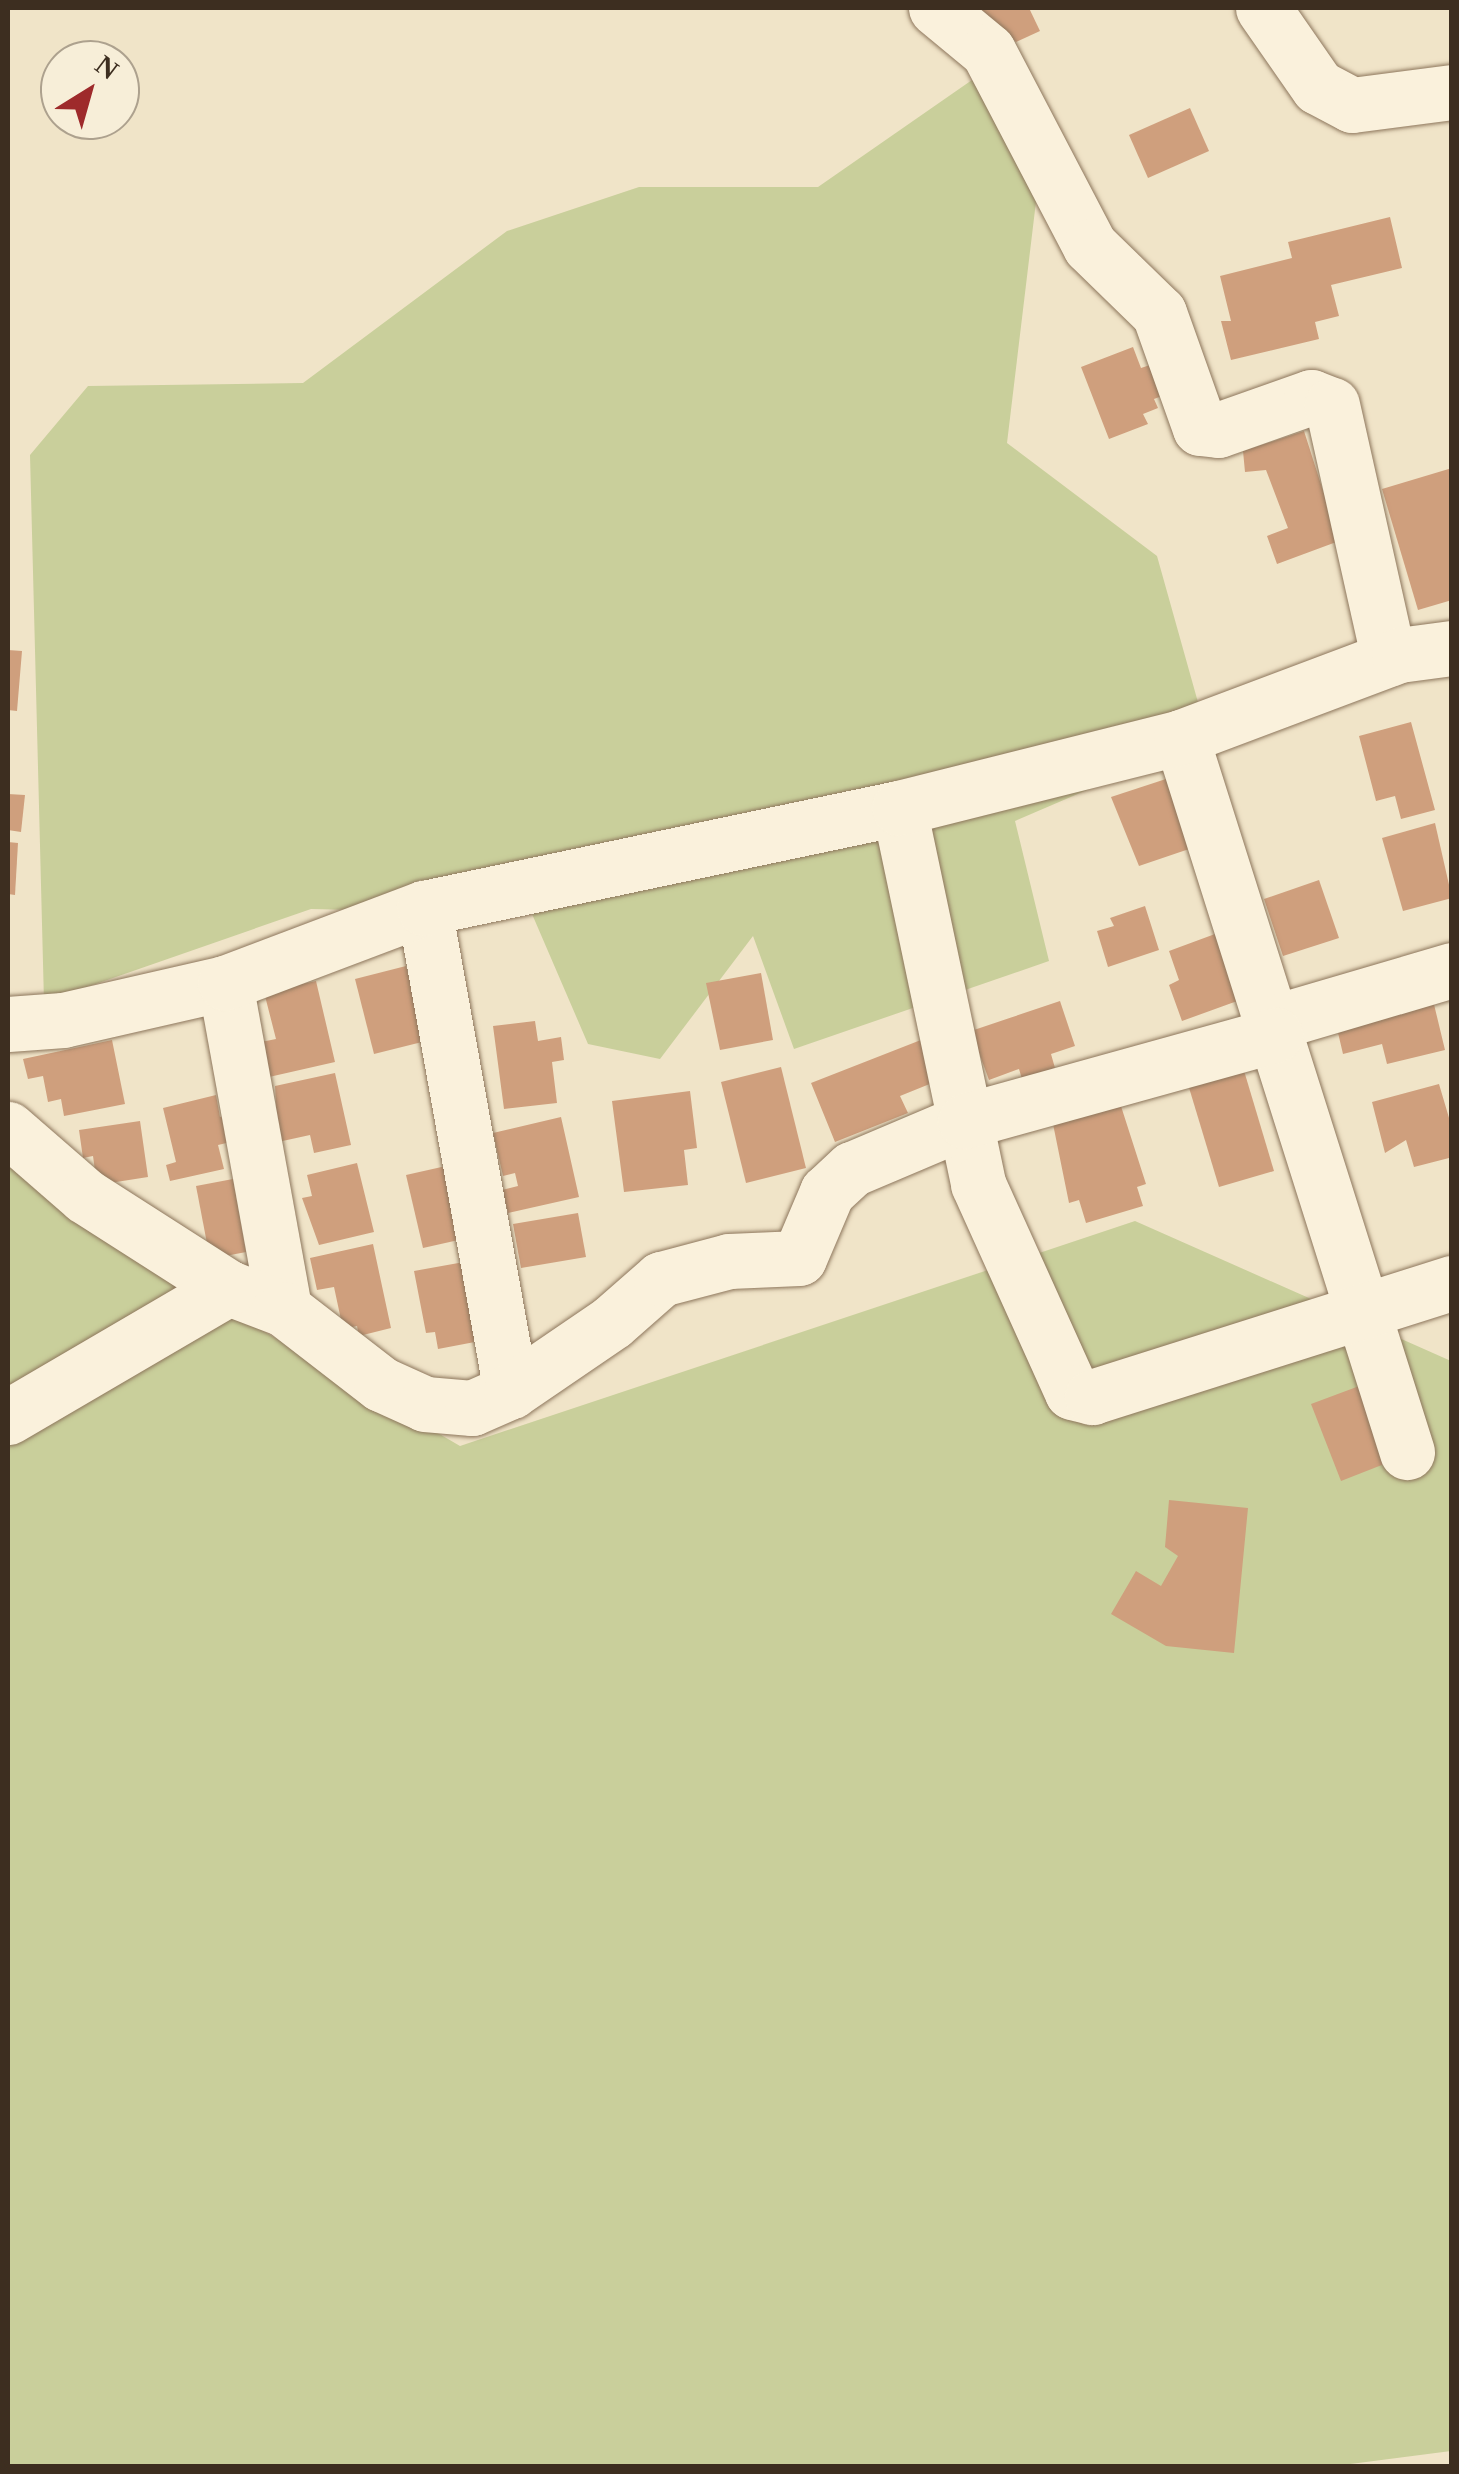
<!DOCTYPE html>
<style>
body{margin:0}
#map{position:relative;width:1459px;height:2474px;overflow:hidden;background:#f0e4c8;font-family:"Times New Roman",serif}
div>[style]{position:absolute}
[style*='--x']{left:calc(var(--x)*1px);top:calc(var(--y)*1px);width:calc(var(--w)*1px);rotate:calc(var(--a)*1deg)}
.green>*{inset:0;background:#c9cf9b}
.building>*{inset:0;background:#cf9f7d}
.roads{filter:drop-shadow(0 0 2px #8d765c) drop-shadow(0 0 2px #8d765c)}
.street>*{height:55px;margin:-27.5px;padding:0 27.5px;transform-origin:27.5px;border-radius:27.5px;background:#faf1dc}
span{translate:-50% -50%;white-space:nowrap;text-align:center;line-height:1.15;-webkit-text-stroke:8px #f7eed8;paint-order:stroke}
.frame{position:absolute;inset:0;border:10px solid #3d2e20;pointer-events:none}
.north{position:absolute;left:40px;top:40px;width:100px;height:100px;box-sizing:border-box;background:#f7eed8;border:2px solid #ada18e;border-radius:50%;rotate:37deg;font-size:28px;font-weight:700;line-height:40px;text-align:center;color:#3d2e20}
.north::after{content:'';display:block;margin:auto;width:35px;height:45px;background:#9e2a2b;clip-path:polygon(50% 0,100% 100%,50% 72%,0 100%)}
</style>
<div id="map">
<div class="green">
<i style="clip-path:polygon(972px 80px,1038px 185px,1007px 443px,1157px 556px,1208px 738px,1015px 821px,1049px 961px,794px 1049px,753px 936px,660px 1059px,588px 1044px,532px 914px,311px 909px,44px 1002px,30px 455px,88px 386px,303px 383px,507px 231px,639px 187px,818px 187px)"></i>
<i style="clip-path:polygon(8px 1163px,190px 1288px,460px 1446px,1135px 1221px,1451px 1361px,1451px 2451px,1335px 2466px,8px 2466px)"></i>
</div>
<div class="building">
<i style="clip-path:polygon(979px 8px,1029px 8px,1040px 31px,1016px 42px)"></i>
<i style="clip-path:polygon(1190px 108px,1209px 151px,1148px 178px,1129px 135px)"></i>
<i style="clip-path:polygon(1390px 217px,1402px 268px,1331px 285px,1339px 316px,1315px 322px,1319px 339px,1231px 360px,1221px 321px,1231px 321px,1220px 276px,1292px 258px,1288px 242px)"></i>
<i style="clip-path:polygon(1133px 347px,1141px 368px,1150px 365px,1162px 396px,1154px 399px,1158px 408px,1143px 414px,1148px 424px,1109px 439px,1081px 367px)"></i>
<i style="clip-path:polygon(1304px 431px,1339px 541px,1277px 564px,1267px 536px,1288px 528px,1266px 470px,1245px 472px,1243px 451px)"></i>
<i style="clip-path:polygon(1452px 468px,1452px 600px,1418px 610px,1382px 489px)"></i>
<i style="clip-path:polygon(8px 650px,22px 651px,17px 711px,8px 710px)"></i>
<i style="clip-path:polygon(1411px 722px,1435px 810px,1401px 819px,1395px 796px,1376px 801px,1359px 736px)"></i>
<i style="clip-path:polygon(1169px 778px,1192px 848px,1139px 866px,1111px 797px)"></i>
<i style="clip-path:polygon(8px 794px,25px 795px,21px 832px,8px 830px)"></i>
<i style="clip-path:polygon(1435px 823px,1452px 898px,1403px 911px,1382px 838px)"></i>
<i style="clip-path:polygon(8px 842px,18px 843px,15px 895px,8px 894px)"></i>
<i style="clip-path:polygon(1319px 880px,1339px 938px,1283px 956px,1264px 899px)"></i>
<i style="clip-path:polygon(1145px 906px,1159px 950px,1108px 967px,1097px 931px,1114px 926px,1110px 918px)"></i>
<i style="clip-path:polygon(1215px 934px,1240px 1000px,1182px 1021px,1169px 985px,1179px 980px,1169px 951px)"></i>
<i style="clip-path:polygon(406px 966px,426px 1041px,374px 1054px,355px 979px)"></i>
<i style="clip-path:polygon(761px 973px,773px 1040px,720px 1050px,706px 983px)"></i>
<i style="clip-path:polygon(316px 981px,335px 1062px,269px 1077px,261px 1042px,276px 1039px,264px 992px)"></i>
<i style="clip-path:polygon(1432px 996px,1445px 1050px,1387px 1064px,1382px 1044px,1343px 1054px,1335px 1020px)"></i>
<i style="clip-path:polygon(1060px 1001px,1075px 1046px,1051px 1054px,1055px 1068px,1022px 1079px,1019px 1069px,989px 1080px,971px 1031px)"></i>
<i style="clip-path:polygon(535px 1021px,538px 1041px,561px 1037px,564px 1060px,552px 1062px,557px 1103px,504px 1109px,493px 1026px)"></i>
<i style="clip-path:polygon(926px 1038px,942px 1079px,900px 1096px,908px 1113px,835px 1142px,811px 1083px)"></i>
<i style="clip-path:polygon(112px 1040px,125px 1104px,64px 1116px,61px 1099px,48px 1102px,43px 1076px,28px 1079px,23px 1059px)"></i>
<i style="clip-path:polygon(1242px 1064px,1274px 1171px,1219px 1187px,1187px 1081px)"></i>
<i style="clip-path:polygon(781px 1067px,806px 1168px,746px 1183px,721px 1082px)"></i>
<i style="clip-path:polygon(335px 1073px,351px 1145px,314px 1153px,310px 1135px,278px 1142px,275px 1086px)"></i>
<i style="clip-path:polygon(1439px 1084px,1452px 1128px,1449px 1158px,1414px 1167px,1406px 1140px,1385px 1153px,1372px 1102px)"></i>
<i style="clip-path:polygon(690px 1091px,697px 1148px,684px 1150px,688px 1185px,624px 1192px,612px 1101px)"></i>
<i style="clip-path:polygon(216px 1095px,220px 1117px,233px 1114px,239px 1140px,218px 1145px,224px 1169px,170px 1181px,166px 1165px,176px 1162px,163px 1108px)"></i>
<i style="clip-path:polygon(1120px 1103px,1146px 1184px,1137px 1187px,1143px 1206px,1086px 1223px,1079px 1200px,1069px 1203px,1053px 1124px)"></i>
<i style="clip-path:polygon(561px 1117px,579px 1197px,508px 1213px,502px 1190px,518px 1186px,515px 1173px,503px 1176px,493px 1133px)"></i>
<i style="clip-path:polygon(140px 1121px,148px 1177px,97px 1185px,93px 1156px,83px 1158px,79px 1130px)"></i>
<i style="clip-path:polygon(357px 1163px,374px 1232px,319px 1245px,302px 1198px,312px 1196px,307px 1175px)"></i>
<i style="clip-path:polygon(446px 1166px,463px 1239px,423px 1248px,406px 1175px)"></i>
<i style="clip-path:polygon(233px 1179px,246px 1252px,210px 1259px,196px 1186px)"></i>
<i style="clip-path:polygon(578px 1213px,586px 1257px,521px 1268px,513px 1224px)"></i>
<i style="clip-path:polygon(373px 1244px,391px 1328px,359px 1336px,357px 1326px,343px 1329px,334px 1287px,317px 1290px,310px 1258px)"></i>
<i style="clip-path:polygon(464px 1262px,480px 1341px,438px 1349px,435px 1332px,426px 1333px,414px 1271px)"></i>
<i style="clip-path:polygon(1362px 1385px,1392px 1461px,1341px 1481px,1311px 1404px)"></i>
<i style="clip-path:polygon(1169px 1500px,1248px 1508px,1234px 1653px,1166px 1646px,1111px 1614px,1136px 1571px,1161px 1586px,1178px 1556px,1165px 1547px)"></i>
</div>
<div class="roads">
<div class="street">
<i style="--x:936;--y:8;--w:67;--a:39.6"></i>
<i style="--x:988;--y:51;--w:220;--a:62.4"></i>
<i style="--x:1090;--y:246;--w:96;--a:44.2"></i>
<i style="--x:1159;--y:313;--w:122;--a:70.4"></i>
<i style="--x:1200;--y:428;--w:18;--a:6"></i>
<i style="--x:1218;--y:430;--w:99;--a:-19.5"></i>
<i style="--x:1311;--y:397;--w:22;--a:21"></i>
<i style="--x:1332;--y:405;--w:260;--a:77.4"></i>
<i style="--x:1263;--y:8;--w:96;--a:55.2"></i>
<i style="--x:1318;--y:87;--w:38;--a:28"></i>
<i style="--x:1352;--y:105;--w:101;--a:-7.4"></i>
<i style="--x:1181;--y:737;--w:750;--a:72.46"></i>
<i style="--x:899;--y:808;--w:384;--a:78.1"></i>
<i style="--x:978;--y:1184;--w:228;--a:65.7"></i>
<i style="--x:1072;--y:1392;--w:21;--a:14"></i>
<i style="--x:1092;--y:1397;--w:378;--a:-17.6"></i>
<i style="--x:424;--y:908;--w:491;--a:79.8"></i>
<i style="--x:225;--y:983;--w:331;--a:79.7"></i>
<i style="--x:1272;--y:1023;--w:188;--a:-16.4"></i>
<i style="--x:8;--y:1024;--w:55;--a:-4.2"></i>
<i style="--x:63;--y:1020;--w:166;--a:-12.9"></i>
<i style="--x:225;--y:983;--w:213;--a:-20.7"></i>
<i style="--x:424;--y:908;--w:485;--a:-11.9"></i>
<i style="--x:899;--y:808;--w:291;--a:-14.1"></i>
<i style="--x:1181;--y:737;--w:233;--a:-20.6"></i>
<i style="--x:1399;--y:655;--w:53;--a:-7.5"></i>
<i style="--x:8;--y:1129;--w:102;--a:41"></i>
<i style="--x:85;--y:1196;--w:171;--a:32.6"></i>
<i style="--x:229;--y:1288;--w:59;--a:20.9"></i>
<i style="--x:284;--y:1309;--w:123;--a:37.7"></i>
<i style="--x:381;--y:1384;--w:48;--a:24.4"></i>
<i style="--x:425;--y:1404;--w:47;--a:4.9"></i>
<i style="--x:472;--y:1408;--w:43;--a:-23.6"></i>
<i style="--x:511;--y:1391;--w:122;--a:-34.3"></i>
<i style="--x:612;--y:1322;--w:65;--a:-41.3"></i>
<i style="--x:661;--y:1279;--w:70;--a:-14.8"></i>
<i style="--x:729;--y:1261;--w:70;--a:-2.5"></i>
<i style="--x:799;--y:1258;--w:72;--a:-67"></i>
<i style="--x:827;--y:1192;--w:34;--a:-43"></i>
<i style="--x:852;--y:1169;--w:123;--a:-23"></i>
<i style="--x:965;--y:1121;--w:322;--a:-15.5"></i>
<i style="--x:8;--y:1417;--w:256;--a:-30.3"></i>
</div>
</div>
<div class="frame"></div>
<div class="north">N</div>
</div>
